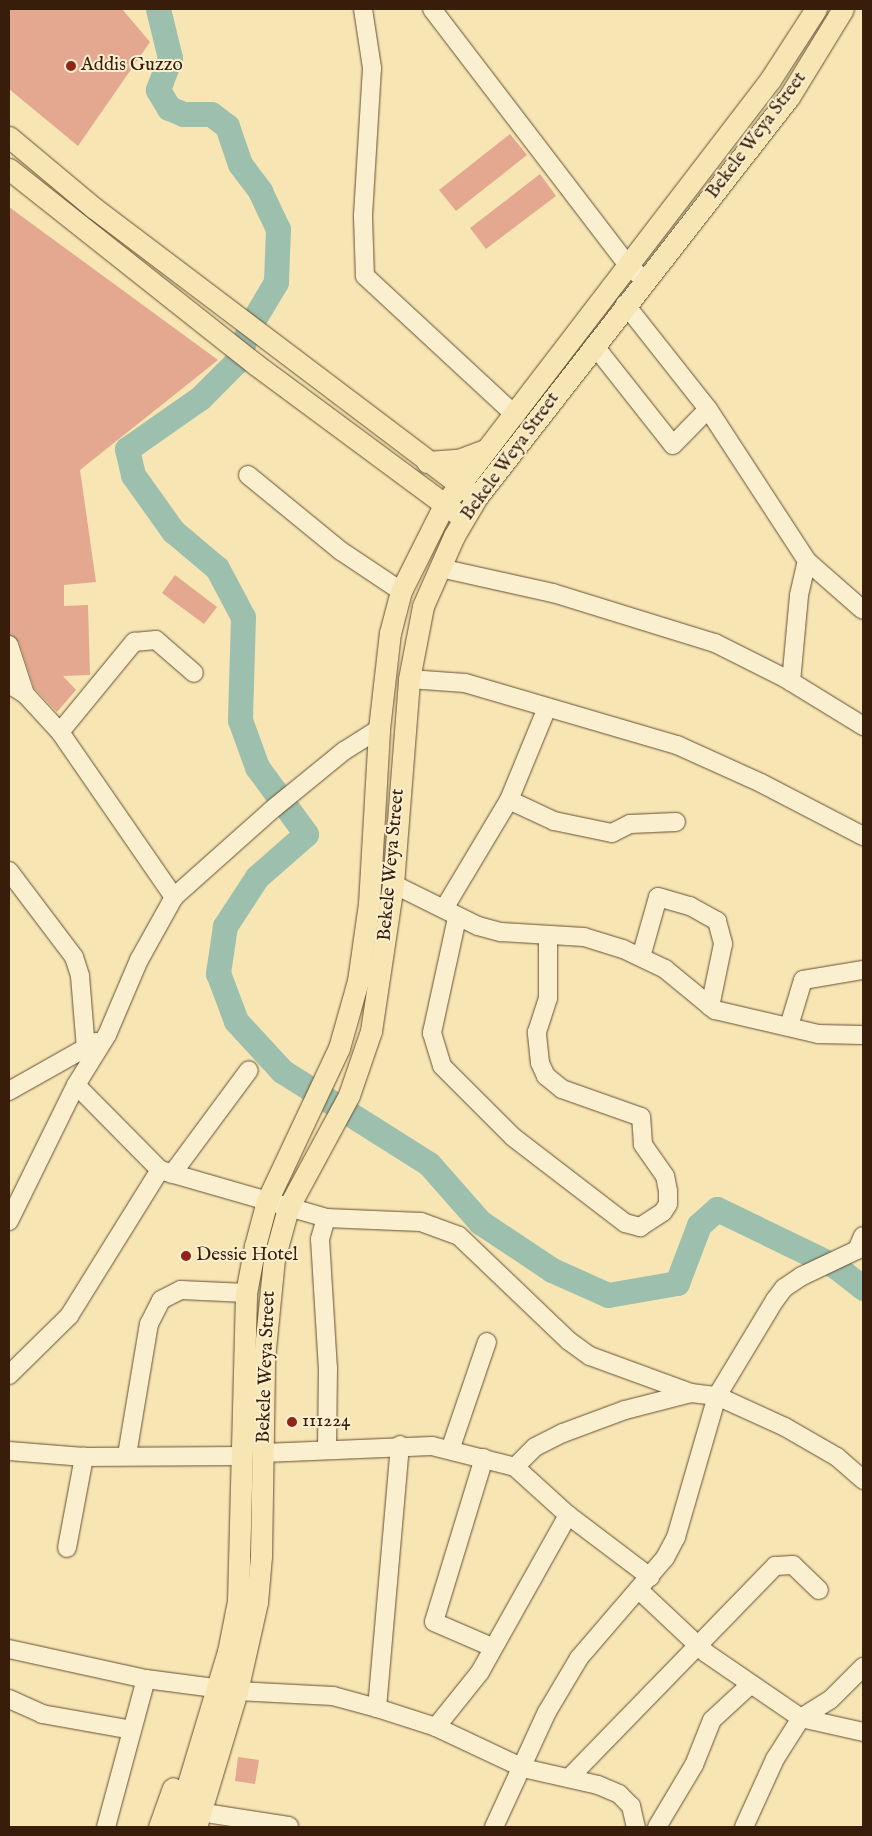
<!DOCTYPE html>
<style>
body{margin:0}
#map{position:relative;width:872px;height:1836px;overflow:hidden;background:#f7e6b4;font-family:"IM FELL English",serif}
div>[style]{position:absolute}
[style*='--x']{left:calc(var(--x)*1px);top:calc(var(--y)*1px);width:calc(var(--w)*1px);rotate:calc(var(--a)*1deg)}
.river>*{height:25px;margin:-12.5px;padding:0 12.5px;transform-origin:12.5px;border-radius:12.5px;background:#9dc0ae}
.building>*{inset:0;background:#e3a88f}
.roads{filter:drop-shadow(0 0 1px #674f34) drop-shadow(0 0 1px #674f34)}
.minor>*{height:18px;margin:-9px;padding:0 9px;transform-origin:9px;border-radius:9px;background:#faefce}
.major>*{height:21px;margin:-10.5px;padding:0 10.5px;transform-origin:10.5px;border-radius:10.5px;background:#f7e6b4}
.dots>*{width:14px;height:14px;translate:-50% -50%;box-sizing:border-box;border:2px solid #faefce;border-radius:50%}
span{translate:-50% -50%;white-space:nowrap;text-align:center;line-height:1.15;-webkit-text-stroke:4px #faefce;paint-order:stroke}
.poi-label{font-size:19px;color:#371d0a}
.left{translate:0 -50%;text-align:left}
.street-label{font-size:19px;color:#371d0a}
.frame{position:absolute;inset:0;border:10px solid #371d0a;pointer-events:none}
</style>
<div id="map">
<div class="river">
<i style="--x:158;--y:9;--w:50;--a:76.2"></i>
<i style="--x:170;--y:58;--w:34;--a:111"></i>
<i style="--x:158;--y:90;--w:21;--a:59"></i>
<i style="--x:169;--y:108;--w:15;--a:23"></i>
<i style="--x:183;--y:114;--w:28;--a:0"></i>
<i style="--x:211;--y:114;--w:20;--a:37"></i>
<i style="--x:227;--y:126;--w:40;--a:71.1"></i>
<i style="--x:240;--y:164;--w:34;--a:53"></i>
<i style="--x:260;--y:191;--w:42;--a:64.7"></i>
<i style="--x:278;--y:229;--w:53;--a:92.2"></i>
<i style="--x:276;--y:282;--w:49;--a:120.8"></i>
<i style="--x:251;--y:324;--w:41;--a:111.5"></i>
<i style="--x:236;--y:362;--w:51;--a:135"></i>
<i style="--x:200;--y:398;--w:89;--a:145.1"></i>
<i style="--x:127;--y:449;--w:27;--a:77"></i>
<i style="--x:133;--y:475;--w:69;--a:54.5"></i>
<i style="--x:173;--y:531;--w:57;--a:40.1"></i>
<i style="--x:217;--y:568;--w:55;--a:62"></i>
<i style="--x:243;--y:617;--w:103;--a:91.7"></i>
<i style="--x:240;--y:720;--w:50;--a:70.1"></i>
<i style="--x:257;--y:767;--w:83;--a:53.8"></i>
<i style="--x:306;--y:834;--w:65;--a:138.7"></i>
<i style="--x:257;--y:877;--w:59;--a:123.1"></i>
<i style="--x:225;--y:926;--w:48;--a:98.5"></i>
<i style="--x:218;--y:973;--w:51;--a:69.4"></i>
<i style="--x:236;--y:1021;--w:68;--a:47.4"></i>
<i style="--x:282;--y:1071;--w:174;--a:32.3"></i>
<i style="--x:429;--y:1164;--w:77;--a:48.7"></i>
<i style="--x:480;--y:1222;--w:87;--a:33.7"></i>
<i style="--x:552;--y:1270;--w:61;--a:24.1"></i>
<i style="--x:608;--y:1295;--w:70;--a:-9.9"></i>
<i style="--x:677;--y:1283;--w:62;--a:-69.2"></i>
<i style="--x:699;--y:1225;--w:24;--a:-42"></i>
<i style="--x:717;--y:1209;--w:131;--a:25.8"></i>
<i style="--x:835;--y:1266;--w:36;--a:38"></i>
</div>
<div class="building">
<i style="clip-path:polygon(9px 9px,122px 9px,150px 42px,78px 146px,9px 89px)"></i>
<i style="clip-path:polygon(510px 134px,527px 155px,456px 211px,439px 190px)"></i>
<i style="clip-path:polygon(540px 174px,556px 196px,486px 249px,470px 228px)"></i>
<i style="clip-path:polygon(9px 207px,218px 360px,80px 470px,96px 582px,64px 585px,64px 606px,88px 605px,90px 675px,63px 676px,76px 690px,57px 712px,34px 688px,19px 642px,9px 635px)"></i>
<i style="clip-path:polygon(175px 575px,217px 607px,204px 624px,162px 593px)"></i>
<i style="clip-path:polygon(238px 1757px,259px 1760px,255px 1784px,235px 1781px)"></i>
</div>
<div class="roads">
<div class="minor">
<i style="--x:363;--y:9;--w:60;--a:81.3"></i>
<i style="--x:372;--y:68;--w:149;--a:93.5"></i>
<i style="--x:363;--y:217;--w:59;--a:88.1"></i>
<i style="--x:365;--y:276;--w:202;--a:42.8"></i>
<i style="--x:432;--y:9;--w:321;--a:52.6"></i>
<i style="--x:627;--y:264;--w:23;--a:43"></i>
<i style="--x:625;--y:304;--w:134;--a:51.7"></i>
<i style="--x:708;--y:409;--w:181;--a:56.9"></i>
<i style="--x:807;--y:561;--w:74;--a:41.2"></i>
<i style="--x:594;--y:345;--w:127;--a:51.7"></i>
<i style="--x:673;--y:445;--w:50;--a:-45.8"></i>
<i style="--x:248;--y:475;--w:120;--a:39.3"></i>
<i style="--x:341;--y:551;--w:72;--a:33.7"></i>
<i style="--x:440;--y:568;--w:116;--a:12.5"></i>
<i style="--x:553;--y:593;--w:170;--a:17.2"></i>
<i style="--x:715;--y:643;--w:78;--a:26.6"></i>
<i style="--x:785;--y:678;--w:92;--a:31.6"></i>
<i style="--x:9;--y:645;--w:52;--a:71.9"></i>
<i style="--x:409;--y:679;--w:56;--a:4.1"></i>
<i style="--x:465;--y:683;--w:221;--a:16.3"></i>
<i style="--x:677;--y:745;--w:92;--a:24.3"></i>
<i style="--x:761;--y:783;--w:115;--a:27.5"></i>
<i style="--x:791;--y:682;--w:87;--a:-84.7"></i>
<i style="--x:799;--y:595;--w:35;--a:-77"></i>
<i style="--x:9;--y:684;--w:19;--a:32"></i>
<i style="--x:25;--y:694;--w:52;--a:47.4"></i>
<i style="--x:60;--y:732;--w:201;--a:55.4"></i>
<i style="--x:60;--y:732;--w:117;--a:-50.6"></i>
<i style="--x:134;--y:642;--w:22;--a:-5"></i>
<i style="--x:156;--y:640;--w:50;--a:41"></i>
<i style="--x:509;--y:800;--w:100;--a:-67.6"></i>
<i style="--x:9;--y:871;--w:108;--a:52.9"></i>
<i style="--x:74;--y:957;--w:20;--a:72"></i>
<i style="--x:80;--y:976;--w:73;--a:85.3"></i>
<i style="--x:393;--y:884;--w:95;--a:26.3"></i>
<i style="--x:478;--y:926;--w:24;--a:15"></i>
<i style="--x:501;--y:932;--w:83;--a:3.4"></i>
<i style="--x:584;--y:937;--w:41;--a:17.1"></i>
<i style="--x:623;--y:949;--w:47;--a:25.5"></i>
<i style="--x:665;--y:969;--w:65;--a:39.4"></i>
<i style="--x:715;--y:1010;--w:106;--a:13.1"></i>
<i style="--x:818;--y:1034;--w:45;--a:1.3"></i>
<i style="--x:445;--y:907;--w:125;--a:-59.1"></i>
<i style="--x:509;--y:800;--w:50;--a:25"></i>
<i style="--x:554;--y:821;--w:59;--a:11.7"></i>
<i style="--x:612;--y:833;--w:20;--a:-27"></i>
<i style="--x:630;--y:824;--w:46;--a:-2.5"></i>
<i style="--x:457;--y:918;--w:118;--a:102.3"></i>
<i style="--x:432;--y:1033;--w:34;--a:73"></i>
<i style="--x:442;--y:1066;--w:100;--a:45"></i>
<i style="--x:513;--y:1137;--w:141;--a:37.5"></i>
<i style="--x:625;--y:1223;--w:16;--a:15"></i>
<i style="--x:640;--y:1227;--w:27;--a:-33"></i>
<i style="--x:663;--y:1212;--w:9;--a:-58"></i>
<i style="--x:668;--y:1204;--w:13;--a:-90"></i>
<i style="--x:668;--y:1191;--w:15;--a:-101"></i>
<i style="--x:665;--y:1176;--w:39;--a:-125"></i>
<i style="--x:643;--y:1144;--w:27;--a:-94"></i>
<i style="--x:641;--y:1117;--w:84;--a:-160.5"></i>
<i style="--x:562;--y:1089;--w:21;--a:-141"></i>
<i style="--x:546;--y:1076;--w:14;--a:-115"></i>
<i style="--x:540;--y:1063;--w:31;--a:-96"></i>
<i style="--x:537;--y:1032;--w:36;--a:-72"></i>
<i style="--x:548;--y:998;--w:62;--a:-90"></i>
<i style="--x:641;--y:957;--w:62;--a:-74.2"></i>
<i style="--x:658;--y:897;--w:33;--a:16"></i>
<i style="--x:690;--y:906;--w:31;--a:29"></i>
<i style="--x:717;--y:921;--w:24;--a:75"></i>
<i style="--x:723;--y:944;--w:64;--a:101.7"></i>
<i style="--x:789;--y:1026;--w:48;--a:-73.1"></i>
<i style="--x:803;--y:980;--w:61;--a:-9.5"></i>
<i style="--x:76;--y:1085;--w:120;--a:45.3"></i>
<i style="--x:160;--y:1170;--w:173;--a:16.1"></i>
<i style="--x:326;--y:1218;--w:95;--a:2.4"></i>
<i style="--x:421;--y:1222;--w:40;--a:20.2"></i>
<i style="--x:459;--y:1236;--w:152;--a:43.7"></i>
<i style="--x:569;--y:1341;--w:26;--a:36"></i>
<i style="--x:590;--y:1356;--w:108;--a:20.1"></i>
<i style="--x:691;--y:1393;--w:26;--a:7"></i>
<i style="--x:717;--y:1396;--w:75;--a:24.5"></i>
<i style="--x:785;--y:1427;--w:60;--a:30"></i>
<i style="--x:837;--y:1457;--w:35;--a:41"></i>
<i style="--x:9;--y:1091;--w:100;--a:-29.4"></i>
<i style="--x:172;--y:1174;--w:129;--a:-53.5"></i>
<i style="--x:326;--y:1218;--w:22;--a:106"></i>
<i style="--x:320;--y:1239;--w:129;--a:86.5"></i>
<i style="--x:328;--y:1368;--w:82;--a:90.7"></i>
<i style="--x:9;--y:1221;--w:152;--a:-63.8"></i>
<i style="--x:76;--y:1085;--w:59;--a:-58.2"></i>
<i style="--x:107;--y:1035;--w:82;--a:-66.9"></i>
<i style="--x:139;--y:960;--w:72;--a:-60.9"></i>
<i style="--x:174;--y:897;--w:134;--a:-41.7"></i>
<i style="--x:274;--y:808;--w:90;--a:-39.2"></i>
<i style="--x:344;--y:751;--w:41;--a:-32.2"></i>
<i style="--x:9;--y:1375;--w:84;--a:-44.5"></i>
<i style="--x:69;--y:1316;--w:172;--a:-58.1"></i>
<i style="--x:450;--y:1450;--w:114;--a:-71.1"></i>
<i style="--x:9;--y:1451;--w:75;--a:4.6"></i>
<i style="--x:84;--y:1457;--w:158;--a:-0.4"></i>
<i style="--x:264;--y:1453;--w:168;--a:-2.4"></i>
<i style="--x:432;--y:1446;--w:86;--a:14.2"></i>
<i style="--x:515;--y:1467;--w:72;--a:42.2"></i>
<i style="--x:568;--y:1515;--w:103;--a:37.1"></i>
<i style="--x:127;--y:1455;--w:133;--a:-80.5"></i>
<i style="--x:149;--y:1324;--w:27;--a:-63"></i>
<i style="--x:161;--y:1300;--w:22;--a:-27"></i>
<i style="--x:181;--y:1290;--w:65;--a:2.6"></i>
<i style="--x:484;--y:1458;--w:171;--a:107"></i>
<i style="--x:434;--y:1622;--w:63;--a:23.3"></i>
<i style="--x:515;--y:1467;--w:28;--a:-45"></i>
<i style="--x:535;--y:1447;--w:31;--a:-27"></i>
<i style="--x:563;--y:1433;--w:66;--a:-20.4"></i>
<i style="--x:625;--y:1410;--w:68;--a:-14.4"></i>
<i style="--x:67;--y:1548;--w:93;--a:-79.4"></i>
<i style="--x:639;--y:1590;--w:92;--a:43.2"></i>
<i style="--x:706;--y:1653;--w:115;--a:34.4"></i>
<i style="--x:801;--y:1718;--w:64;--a:12.7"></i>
<i style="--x:9;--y:1649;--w:140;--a:12.4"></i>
<i style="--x:146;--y:1679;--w:92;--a:7.5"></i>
<i style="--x:237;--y:1691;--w:96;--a:3"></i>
<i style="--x:333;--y:1696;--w:46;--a:15.3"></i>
<i style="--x:377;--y:1708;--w:62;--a:17.9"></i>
<i style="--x:436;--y:1727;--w:96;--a:25.2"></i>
<i style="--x:523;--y:1768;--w:77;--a:12.8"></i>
<i style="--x:598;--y:1785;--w:23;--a:23"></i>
<i style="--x:619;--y:1794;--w:17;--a:45"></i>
<i style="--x:631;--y:1806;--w:22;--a:77"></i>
<i style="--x:9;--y:1699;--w:36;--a:24"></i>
<i style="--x:42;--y:1714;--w:91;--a:10.1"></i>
<i style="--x:377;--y:1708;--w:264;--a:-85"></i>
<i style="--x:436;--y:1727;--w:70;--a:-51.3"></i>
<i style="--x:480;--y:1672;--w:180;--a:-60.7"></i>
<i style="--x:569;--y:1778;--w:296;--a:-45.8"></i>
<i style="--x:775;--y:1566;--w:18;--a:-3"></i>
<i style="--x:793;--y:1565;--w:36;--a:44"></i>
<i style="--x:212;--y:1814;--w:78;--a:8.9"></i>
<i style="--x:106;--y:1827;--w:153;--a:-74.9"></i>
<i style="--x:494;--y:1827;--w:127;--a:-65.3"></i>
<i style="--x:547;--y:1712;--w:63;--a:-59.3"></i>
<i style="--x:579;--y:1658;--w:132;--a:-49.3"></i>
<i style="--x:665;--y:1558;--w:24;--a:-62"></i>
<i style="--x:676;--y:1537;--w:147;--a:-73.8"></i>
<i style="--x:717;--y:1396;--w:112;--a:-58.9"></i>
<i style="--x:775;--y:1300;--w:15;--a:-53"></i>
<i style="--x:784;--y:1288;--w:22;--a:-34"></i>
<i style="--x:802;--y:1276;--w:61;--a:-25.3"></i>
<i style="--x:857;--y:1250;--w:15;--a:-67"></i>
<i style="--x:657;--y:1827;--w:72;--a:-59.2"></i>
<i style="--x:694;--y:1765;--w:48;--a:-68.2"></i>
<i style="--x:712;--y:1720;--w:53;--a:-42.7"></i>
<i style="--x:744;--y:1827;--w:75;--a:-65.5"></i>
<i style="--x:775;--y:1759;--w:49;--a:-57.6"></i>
<i style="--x:801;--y:1718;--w:34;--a:-32"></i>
<i style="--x:830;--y:1700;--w:47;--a:-45"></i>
</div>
<div class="major">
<i style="--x:9;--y:137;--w:111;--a:39.9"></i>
<i style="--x:94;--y:208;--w:471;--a:37.1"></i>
<i style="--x:9;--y:169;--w:314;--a:38.4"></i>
<i style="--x:255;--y:364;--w:250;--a:36.5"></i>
<i style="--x:427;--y:462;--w:31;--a:-4"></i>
<i style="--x:458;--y:460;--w:30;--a:-20"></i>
<i style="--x:159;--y:1827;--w:41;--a:-70.3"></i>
<i style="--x:175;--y:1827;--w:183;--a:-73.2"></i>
<i style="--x:228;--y:1652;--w:52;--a:-78.9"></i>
<i style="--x:238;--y:1601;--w:308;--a:-88.5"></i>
<i style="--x:246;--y:1293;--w:48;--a:-79.2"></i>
<i style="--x:255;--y:1246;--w:47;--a:-75.1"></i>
<i style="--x:267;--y:1201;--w:169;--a:-64.8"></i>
<i style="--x:339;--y:1048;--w:70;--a:-74.2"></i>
<i style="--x:358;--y:981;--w:78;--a:-81.9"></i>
<i style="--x:369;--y:904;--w:175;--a:-86.7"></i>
<i style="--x:379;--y:729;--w:97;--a:-83.5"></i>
<i style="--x:390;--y:633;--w:43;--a:-75.3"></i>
<i style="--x:401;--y:591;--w:96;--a:-63.4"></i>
<i style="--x:444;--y:505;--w:536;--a:-52.51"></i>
<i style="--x:770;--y:80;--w:85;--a:-57.1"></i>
<i style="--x:196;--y:1827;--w:142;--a:-73.2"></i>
<i style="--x:237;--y:1691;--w:91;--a:-77.3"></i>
<i style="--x:257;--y:1602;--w:46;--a:-85"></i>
<i style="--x:261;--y:1556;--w:197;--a:-89.1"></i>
<i style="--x:264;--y:1359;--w:100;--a:-84.3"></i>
<i style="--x:274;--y:1259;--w:53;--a:-74.6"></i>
<i style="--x:288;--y:1208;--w:128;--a:-61.6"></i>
<i style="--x:349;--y:1095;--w:68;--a:-71"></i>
<i style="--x:371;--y:1031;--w:149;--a:-81.5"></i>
<i style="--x:393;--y:884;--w:206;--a:-85.5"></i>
<i style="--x:409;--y:679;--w:74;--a:-79.1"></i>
<i style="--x:423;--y:606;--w:77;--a:-66.1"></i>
<i style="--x:454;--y:536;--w:45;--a:-59.5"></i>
<i style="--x:477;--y:497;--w:507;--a:-52.05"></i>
<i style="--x:789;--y:97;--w:103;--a:-58.5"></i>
</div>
</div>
<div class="dots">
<i style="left:71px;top:66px;background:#8f2418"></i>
<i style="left:186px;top:1256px;background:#8f2418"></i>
<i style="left:292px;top:1422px;background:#8f2418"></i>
</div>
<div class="poi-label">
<span class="left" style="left:81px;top:66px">Addis Guzzo</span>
<span class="left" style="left:196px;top:1256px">Dessie Hotel</span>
<span class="left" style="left:302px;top:1422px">111224</span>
</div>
<div class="street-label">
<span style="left:757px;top:136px;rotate:-53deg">Bekele Weya Street</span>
<span style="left:511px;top:457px;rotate:-54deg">Bekele Weya Street</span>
<span style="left:392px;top:865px;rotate:-85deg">Bekele Weya Street</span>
<span style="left:267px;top:1367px;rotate:-88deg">Bekele Weya Street</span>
</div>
<div class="frame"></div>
</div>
